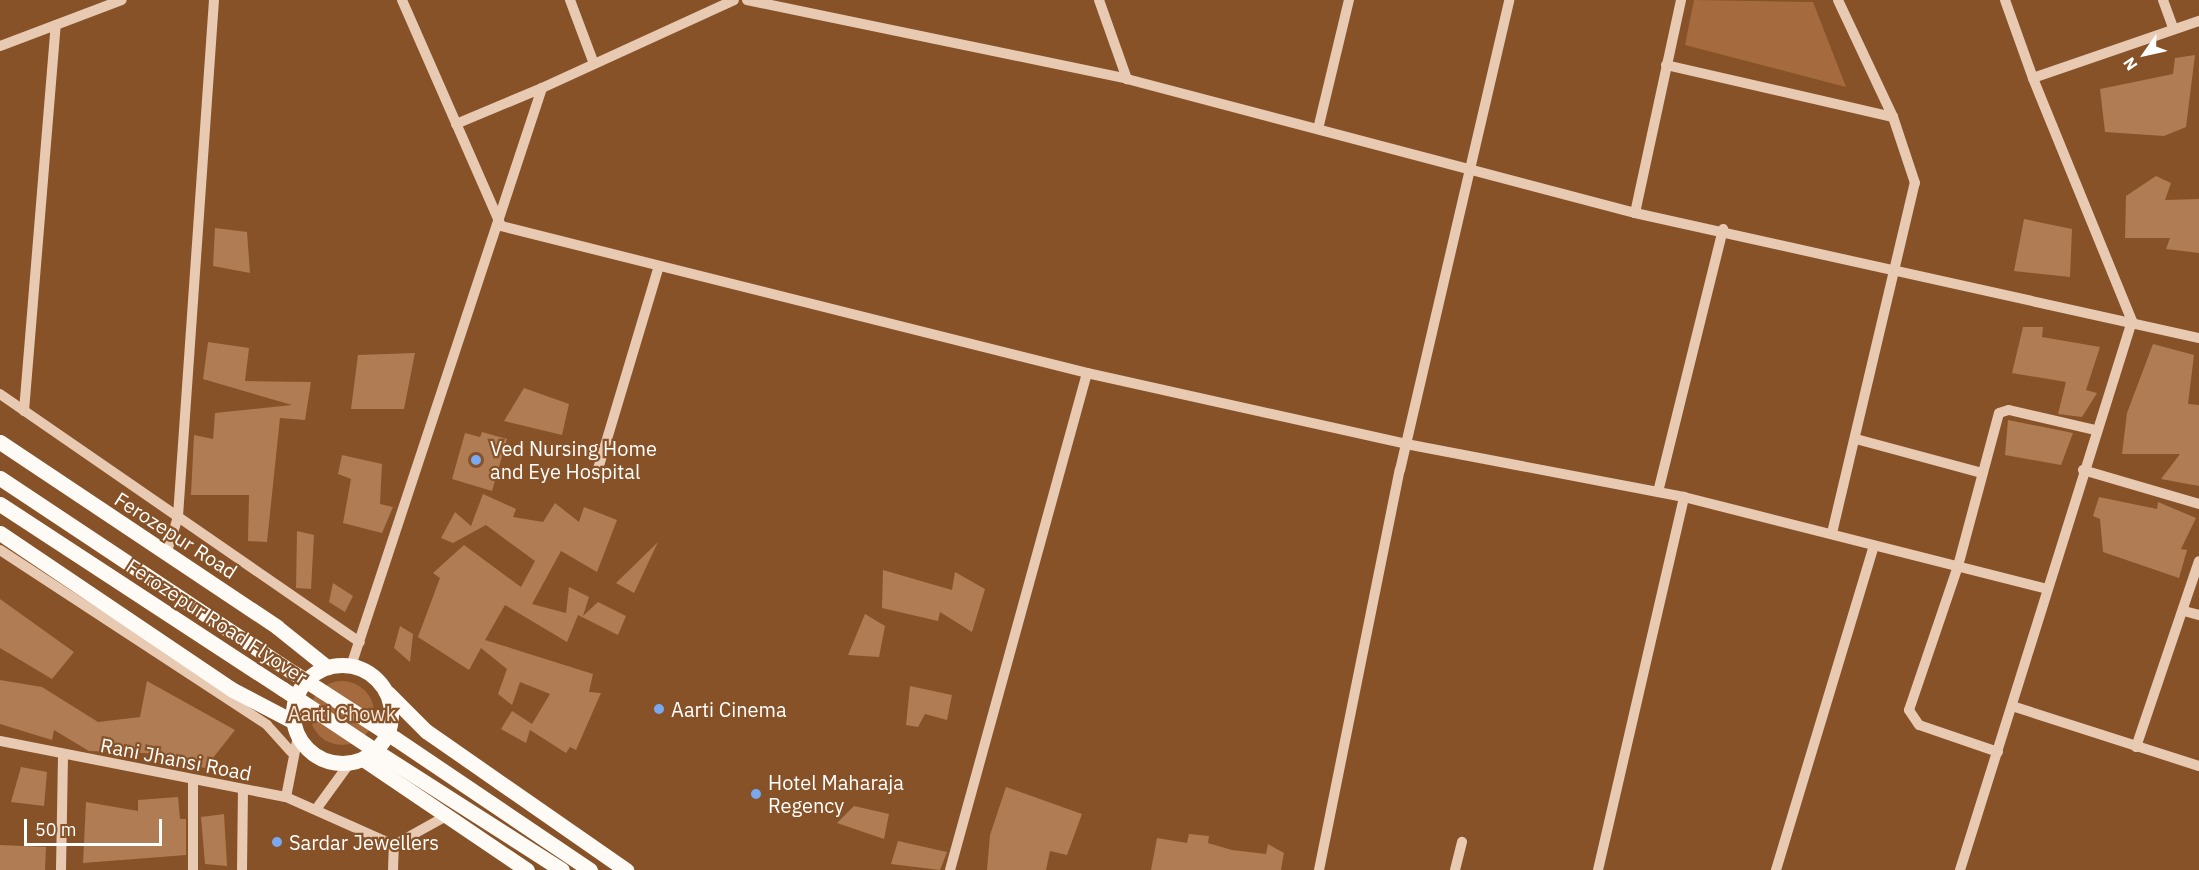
<!DOCTYPE html>
<style>
body{margin:0}
#map{position:relative;width:2199px;height:870px;overflow:hidden;background:#875228;font-family:"IBM Plex Sans",sans-serif}
div>[style]{position:absolute}
[style*='--x']{left:calc(var(--x)*1px);top:calc(var(--y)*1px);width:calc(var(--w)*1px);rotate:calc(var(--a)*1deg)}
.green>*{inset:0;background:#a56b3f}
.round{border-radius:50%}
.building>*{inset:0;background:#b07c54}
.minor>*{height:10px;margin:-5px;padding:0 5px;transform-origin:5px;border-radius:5px;background:#e8cab3}
.major>*{height:15px;margin:-7.5px;padding:0 7.5px;transform-origin:7.5px;border-radius:7.5px;background:#fefaf5}
.major>.ring{margin:-7.5px;padding:0;box-sizing:content-box;background:none;border:15px solid #fefaf5;border-radius:50%}
.major-bridge>*{height:15px;margin:-7.5px;padding:0 7.5px;transform-origin:7.5px;border-radius:7.5px;background:#fefaf5}
.dots>*{width:16px;height:16px;translate:-50% -50%;box-sizing:border-box;border:3px solid #875228;border-radius:50%}
span{translate:-50% -50%;white-space:nowrap;text-align:center;line-height:1.15;-webkit-text-stroke:4.5px #875228;paint-order:stroke}
.poi-label{font-size:20px;color:#fff}
.left{translate:0 -50%;text-align:left}
.street-label{font-size:20px;color:#fff}
.park-label{font-size:20px;color:#f6e4d7}
.north{position:absolute;left:2115px;top:24px;width:60px;height:60px;-webkit-text-stroke:4px #875228;paint-order:stroke;rotate:236deg;font-size:16px;font-weight:700;line-height:24px;text-align:center;color:#fff}
.north::after{content:'';display:block;margin:auto;width:21px;height:27px;background:#fff;clip-path:polygon(50% 0,100% 100%,50% 72%,0 100%)}
.scale{position:absolute;left:24px;top:819px;width:138px;height:27px;box-sizing:border-box;border:3px solid #fff;border-top:0;padding-left:8px;font-size:18px;line-height:21px;white-space:nowrap;color:#fff;-webkit-text-stroke:4px #875228;paint-order:stroke}
</style>
<div id="map">
<div class="green">
<i style="clip-path:polygon(1694px 0,1813px 2px,1846px 87px,1685px 45px)"></i>
<i class="round" style="left:310px;top:681px;width:64px;height:64px"></i>
</div>
<div class="building">
<i style="clip-path:polygon(2195px 55px,2186px 127px,2164px 136px,2105px 132px,2100px 89px,2173px 74px,2175px 58px)"></i>
<i style="clip-path:polygon(2156px 176px,2171px 183px,2165px 200px,2199px 199px,2199px 253px,2166px 249px,2170px 238px,2125px 238px,2126px 196px)"></i>
<i style="clip-path:polygon(2024px 219px,2072px 229px,2070px 277px,2014px 271px)"></i>
<i style="clip-path:polygon(215px 228px,247px 232px,250px 273px,213px 266px)"></i>
<i style="clip-path:polygon(2023px 327px,2043px 327px,2042px 337px,2100px 347px,2086px 390px,2097px 393px,2082px 417px,2058px 414px,2066px 382px,2012px 373px)"></i>
<i style="clip-path:polygon(208px 342px,249px 348px,245px 381px,311px 382px,305px 420px,280px 418px,267px 542px,248px 541px,249px 495px,191px 495px,194px 435px,213px 439px,215px 413px,292px 405px,203px 379px)"></i>
<i style="clip-path:polygon(2153px 344px,2194px 355px,2188px 404px,2199px 405px,2199px 486px,2161px 479px,2180px 454px,2122px 454px,2127px 413px)"></i>
<i style="clip-path:polygon(415px 353px,404px 409px,351px 409px,358px 355px)"></i>
<i style="clip-path:polygon(524px 388px,569px 404px,562px 435px,504px 421px)"></i>
<i style="clip-path:polygon(2008px 420px,2073px 433px,2061px 465px,2005px 455px)"></i>
<i style="clip-path:polygon(482px 432px,507px 439px,492px 491px,452px 479px,465px 433px,480px 437px)"></i>
<i style="clip-path:polygon(342px 455px,382px 464px,380px 504px,393px 507px,382px 533px,343px 523px,351px 479px,338px 474px)"></i>
<i style="clip-path:polygon(483px 494px,516px 509px,513px 517px,543px 522px,555px 503px,579px 522px,584px 507px,617px 520px,597px 572px,561px 551px,532px 604px,566px 613px,569px 587px,589px 597px,583px 616px,598px 602px,626px 616px,618px 635px,578px 615px,567px 642px,505px 605px,485px 640px,593px 674px,589px 692px,601px 693px,576px 750px,570px 747px,566px 753px,530px 730px,526px 743px,501px 729px,512px 711px,532px 724px,550px 694px,520px 682px,512px 705px,498px 694px,507px 669px,481px 648px,469px 670px,418px 637px,440px 578px,433px 573px,464px 545px,521px 587px,535px 561px,486px 525px,453px 543px,441px 538px,455px 512px,471px 526px)"></i>
<i style="clip-path:polygon(2099px 497px,2157px 509px,2158px 502px,2196px 518px,2181px 549px,2187px 550px,2179px 578px,2103px 552px,2100px 519px,2093px 516px)"></i>
<i style="clip-path:polygon(297px 531px,314px 535px,311px 589px,296px 588px)"></i>
<i style="clip-path:polygon(658px 542px,634px 593px,616px 583px)"></i>
<i style="clip-path:polygon(883px 570px,952px 590px,955px 572px,985px 589px,972px 632px,940px 612px,938px 621px,882px 608px)"></i>
<i style="clip-path:polygon(333px 583px,353px 596px,345px 612px,329px 602px)"></i>
<i style="clip-path:polygon(0 599px,74px 652px,52px 679px,0 648px)"></i>
<i style="clip-path:polygon(865px 614px,885px 626px,879px 657px,848px 655px)"></i>
<i style="clip-path:polygon(400px 626px,413px 634px,410px 662px,394px 648px)"></i>
<i style="clip-path:polygon(0 680px,42px 687px,98px 722px,140px 717px,147px 681px,235px 730px,205px 768px,167px 761px,169px 754px,89px 751px,54px 730px,52px 740px,0 724px)"></i>
<i style="clip-path:polygon(910px 686px,952px 695px,947px 720px,925px 714px,918px 727px,906px 725px)"></i>
<i style="clip-path:polygon(21px 767px,47px 772px,44px 806px,11px 802px)"></i>
<i style="clip-path:polygon(1006px 787px,1082px 814px,1067px 855px,1050px 851px,1046px 870px,987px 870px,990px 835px)"></i>
<i style="clip-path:polygon(178px 797px,180px 819px,186px 819px,186px 855px,83px 863px,86px 802px,138px 811px,138px 800px)"></i>
<i style="clip-path:polygon(854px 806px,889px 814px,884px 839px,837px 823px)"></i>
<i style="clip-path:polygon(224px 814px,227px 866px,205px 864px,201px 817px)"></i>
<i style="clip-path:polygon(1189px 834px,1209px 836px,1208px 843px,1232px 850px,1266px 854px,1268px 844px,1284px 853px,1281px 870px,1151px 870px,1157px 838px,1187px 843px)"></i>
<i style="clip-path:polygon(898px 841px,947px 852px,940px 870px,891px 864px)"></i>
<i style="clip-path:polygon(0 845px,46px 847px,45px 870px,0 870px)"></i>
</div>
<div class="minor">
<i style="--x:402;--y:0;--w:247;--a:66.3"></i>
<i style="--x:501;--y:226;--w:604;--a:14.08"></i>
<i style="--x:1087;--y:373;--w:516;--a:105.41"></i>
<i style="--x:570;--y:0;--w:68;--a:69.4"></i>
<i style="--x:747;--y:0;--w:388;--a:11.7"></i>
<i style="--x:1127;--y:79;--w:525;--a:14.78"></i>
<i style="--x:1635;--y:213;--w:578;--a:12.5"></i>
<i style="--x:1099;--y:0;--w:84;--a:70.5"></i>
<i style="--x:2005;--y:0;--w:83;--a:70.3"></i>
<i style="--x:2163;--y:0;--w:30;--a:70"></i>
<i style="--x:0;--y:46;--w:130;--a:-20.7"></i>
<i style="--x:1666;--y:65;--w:233;--a:12.9"></i>
<i style="--x:456;--y:124;--w:93;--a:-22.7"></i>
<i style="--x:1318;--y:129;--w:133;--a:-76.5"></i>
<i style="--x:1635;--y:213;--w:218;--a:-77.8"></i>
<i style="--x:1087;--y:373;--w:327;--a:12.5"></i>
<i style="--x:1406;--y:444;--w:283;--a:10.8"></i>
<i style="--x:1684;--y:497;--w:374;--a:14.2"></i>
<i style="--x:0;--y:394;--w:437;--a:34.6"></i>
<i style="--x:24;--y:411;--w:387;--a:-85.3"></i>
<i style="--x:1856;--y:439;--w:131;--a:15.1"></i>
<i style="--x:598;--y:469;--w:212;--a:-73.3"></i>
<i style="--x:2083;--y:470;--w:121;--a:16.3"></i>
<i style="--x:1658;--y:492;--w:271;--a:-76.1"></i>
<i style="--x:1832;--y:533;--w:360;--a:-76.7"></i>
<i style="--x:1915;--y:183;--w:70;--a:-108.4"></i>
<i style="--x:1893;--y:117;--w:129;--a:-115.2"></i>
<i style="--x:0;--y:550;--w:319;--a:33.2"></i>
<i style="--x:267;--y:725;--w:36;--a:48"></i>
<i style="--x:166;--y:554;--w:40;--a:-72"></i>
<i style="--x:178;--y:516;--w:517;--a:-86.01"></i>
<i style="--x:2184;--y:611;--w:16;--a:15"></i>
<i style="--x:351;--y:666;--w:609;--a:-71.71"></i>
<i style="--x:542;--y:88;--w:211;--a:-24.6"></i>
<i style="--x:2012;--y:706;--w:196;--a:17.8"></i>
<i style="--x:0;--y:741;--w:291;--a:11.1"></i>
<i style="--x:286;--y:797;--w:118;--a:24"></i>
<i style="--x:394;--y:845;--w:60;--a:-29.1"></i>
<i style="--x:2136;--y:747;--w:196;--a:-71.3"></i>
<i style="--x:1998;--y:752;--w:83;--a:-161.1"></i>
<i style="--x:1919;--y:725;--w:18;--a:-124"></i>
<i style="--x:1909;--y:710;--w:152;--a:-71.2"></i>
<i style="--x:1958;--y:566;--w:158;--a:-75"></i>
<i style="--x:1999;--y:413;--w:10;--a:-17"></i>
<i style="--x:2009;--y:410;--w:88;--a:13.1"></i>
<i style="--x:286;--y:797;--w:62;--a:-78.9"></i>
<i style="--x:317;--y:808;--w:54;--a:-54"></i>
<i style="--x:61;--y:870;--w:114;--a:-89"></i>
<i style="--x:193;--y:870;--w:88;--a:-90"></i>
<i style="--x:242;--y:870;--w:79;--a:-89.3"></i>
<i style="--x:393;--y:870;--w:25;--a:-88"></i>
<i style="--x:1319;--y:870;--w:408;--a:-78.6"></i>
<i style="--x:1400;--y:470;--w:482;--a:-76.9"></i>
<i style="--x:1455;--y:870;--w:29;--a:-76"></i>
<i style="--x:1598;--y:870;--w:383;--a:-77"></i>
<i style="--x:1776;--y:870;--w:339;--a:-73.2"></i>
<i style="--x:1960;--y:870;--w:575;--a:-72.6"></i>
<i style="--x:2132;--y:321;--w:262;--a:-112.2"></i>
<i style="--x:2033;--y:78;--w:176;--a:-19"></i>
</div>
<div class="major">
<i style="--x:0;--y:442;--w:333;--a:33.7"></i>
<i style="--x:277;--y:627;--w:64;--a:38.7"></i>
<i style="--x:0;--y:478;--w:353;--a:33.6"></i>
<i style="--x:0;--y:504;--w:338;--a:33.2"></i>
<i style="--x:0;--y:533;--w:279;--a:34"></i>
<i style="--x:231;--y:689;--w:71;--a:27.6"></i>
<i class="ring" style="left:293px;top:665px;width:83px;height:83px"></i>
<i style="--x:388;--y:693;--w:54;--a:45"></i>
<i style="--x:426;--y:731;--w:244;--a:34.8"></i>
<i style="--x:396;--y:739;--w:234;--a:34"></i>
<i style="--x:379;--y:753;--w:217;--a:32.6"></i>
<i style="--x:363;--y:759;--w:198;--a:34.1"></i>
</div>
<div class="major-bridge">
<i style="--x:294;--y:673;--w:121;--a:32.9"></i>
<i style="--x:283;--y:689;--w:115;--a:33.7"></i>
</div>
<div class="dots">
<i style="left:476px;top:460px;background:#79a9f0"></i>
<i style="left:659px;top:709px;background:#79a9f0"></i>
<i style="left:756px;top:794px;background:#79a9f0"></i>
<i style="left:277px;top:842px;background:#79a9f0"></i>
</div>
<div class="poi-label">
<span class="left" style="left:490px;top:460px">Ved Nursing Home<br>and Eye Hospital</span>
<span class="left" style="left:671px;top:709px">Aarti Cinema</span>
<span class="left" style="left:768px;top:794px">Hotel Maharaja<br>Regency</span>
<span class="left" style="left:289px;top:842px">Sardar Jewellers</span>
</div>
<div class="street-label">
<span style="left:176px;top:535px;rotate:33deg">Ferozepur Road</span>
<span style="left:217px;top:621px;rotate:33deg">Ferozepur Road Flyover</span>
<span style="left:176px;top:759px;rotate:11deg">Rani Jhansi Road</span>
</div>
<div class="park-label">
<span style="left:342px;top:713px">Aarti Chowk</span>
</div>
<div class="north">N</div>
<div class="scale">50 m</div>
</div>
